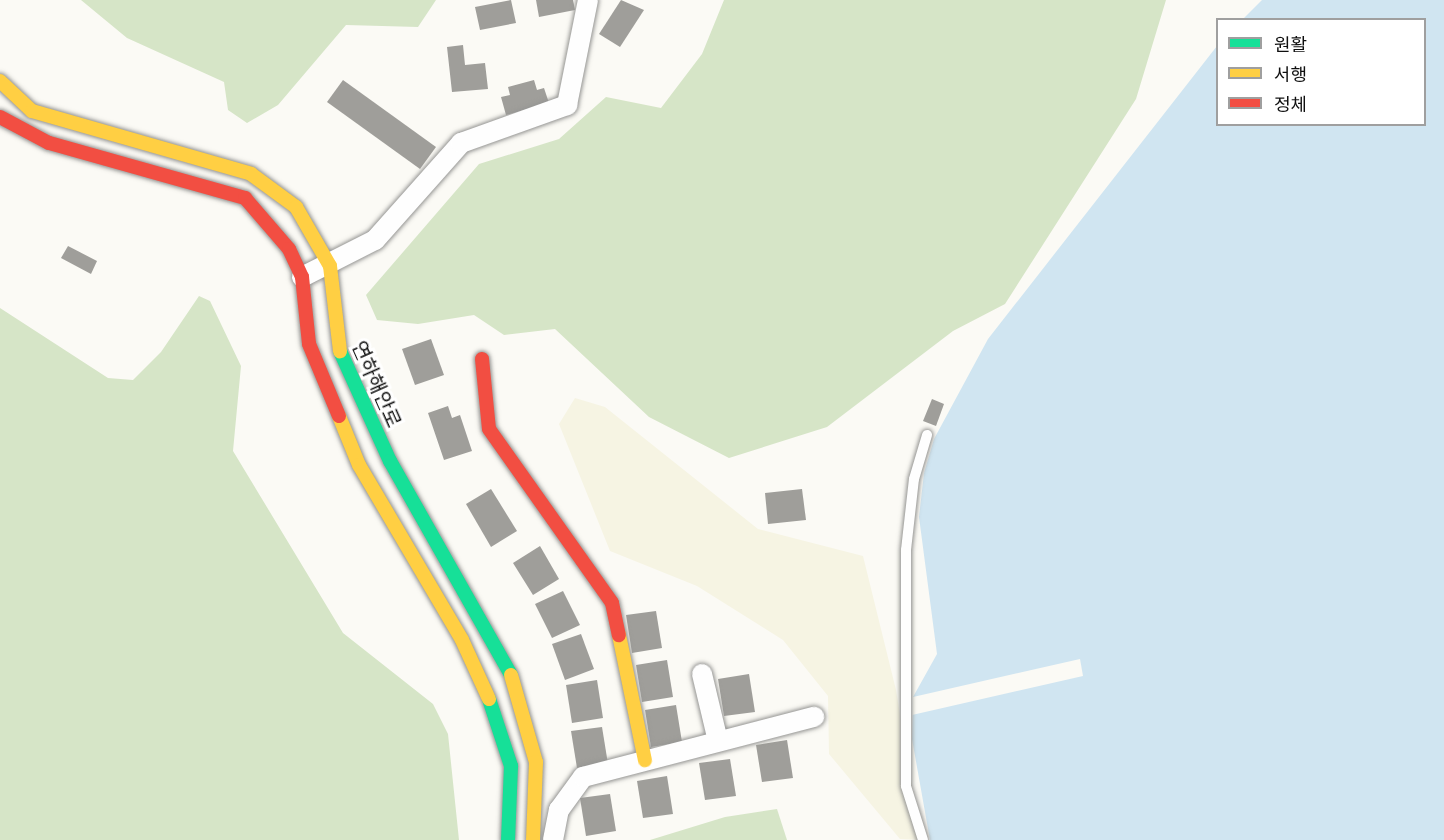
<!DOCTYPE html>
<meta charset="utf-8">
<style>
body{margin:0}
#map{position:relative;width:1444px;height:840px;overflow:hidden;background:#fbfaf5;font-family:Lora,"Noto Sans KR",serif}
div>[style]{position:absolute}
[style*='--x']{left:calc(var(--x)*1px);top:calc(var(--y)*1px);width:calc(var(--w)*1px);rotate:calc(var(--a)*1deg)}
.farmland>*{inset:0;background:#f6f4e3}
.forest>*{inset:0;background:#d6e5c7}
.water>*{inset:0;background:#d0e5f1}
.pier>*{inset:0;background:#fbfaf5}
.building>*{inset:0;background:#9f9e9a}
.roads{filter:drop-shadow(0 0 2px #959593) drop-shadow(0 0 2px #959593)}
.lane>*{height:10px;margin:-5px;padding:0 5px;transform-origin:5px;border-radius:5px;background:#fefefe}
.street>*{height:20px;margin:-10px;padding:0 10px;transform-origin:10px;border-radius:10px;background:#fefefe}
.fast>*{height:14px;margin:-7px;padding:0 7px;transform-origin:7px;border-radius:7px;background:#16e098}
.slow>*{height:14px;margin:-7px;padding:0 7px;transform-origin:7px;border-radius:7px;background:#ffcf43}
.jam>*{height:14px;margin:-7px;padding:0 7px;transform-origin:7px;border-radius:7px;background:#f24e42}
span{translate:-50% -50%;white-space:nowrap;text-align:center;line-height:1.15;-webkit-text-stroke:6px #fff;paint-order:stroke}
.street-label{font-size:20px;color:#0f0f0f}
.legend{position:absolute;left:1216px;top:18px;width:210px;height:108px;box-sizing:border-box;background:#fff;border:2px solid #9f9f9f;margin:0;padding:8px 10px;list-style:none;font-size:18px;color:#0f0f0f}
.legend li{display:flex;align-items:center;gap:12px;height:30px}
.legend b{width:30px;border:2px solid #9f9f9f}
</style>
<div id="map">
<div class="farmland">
<i style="clip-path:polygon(575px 398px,605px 407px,758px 529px,863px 556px,896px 690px,921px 840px,900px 839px,829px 754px,828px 696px,783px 640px,697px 586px,610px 551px,559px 424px)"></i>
</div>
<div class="forest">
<i style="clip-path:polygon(81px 0,436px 0,418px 27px,346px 25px,278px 105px,247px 123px,228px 110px,224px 82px,127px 38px)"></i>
<i style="clip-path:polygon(724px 0,1166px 0,1136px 99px,1005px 304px,953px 331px,827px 427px,729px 458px,649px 417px,555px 329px,504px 335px,474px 315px,418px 324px,377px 320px,366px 295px,479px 164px,559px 139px,606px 97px,661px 108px,702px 54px)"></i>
<i style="clip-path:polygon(199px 296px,210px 301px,241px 366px,233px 451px,343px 633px,433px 704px,448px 734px,459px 840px,0 840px,0 308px,108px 378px,133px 380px,161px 352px)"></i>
<i style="clip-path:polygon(777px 809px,787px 840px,650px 840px,725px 817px)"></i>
</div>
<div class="water">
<i style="clip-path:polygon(1262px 0,1444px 0,1444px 840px,930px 840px,912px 739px,913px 697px,937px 654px,919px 517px,924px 473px,934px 439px,988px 339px,1217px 46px,1218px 124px,1424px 124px,1424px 20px,1243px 19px)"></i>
</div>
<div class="pier">
<i style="clip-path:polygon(1080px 659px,1083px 676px,912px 715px,913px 697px)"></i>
</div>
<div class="building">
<i style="clip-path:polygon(511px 0,516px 23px,480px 30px,475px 7px)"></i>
<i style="clip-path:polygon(536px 0,573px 0,575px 10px,539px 17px)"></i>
<i style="clip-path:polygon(621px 0,644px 10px,620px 47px,599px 34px)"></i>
<i style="clip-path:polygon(463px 45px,465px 65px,485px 63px,488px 89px,452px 92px,447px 47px)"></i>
<i style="clip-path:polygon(343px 80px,436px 147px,420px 169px,327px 102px)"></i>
<i style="clip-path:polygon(534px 80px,537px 90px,544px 88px,549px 103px,506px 115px,501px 97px,510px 95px,508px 87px)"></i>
<i style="clip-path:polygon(68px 246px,97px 261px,91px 274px,61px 258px)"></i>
<i style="clip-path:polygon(431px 339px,444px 375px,415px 385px,402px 349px)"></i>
<i style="clip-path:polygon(932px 399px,944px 404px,936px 426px,923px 421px)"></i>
<i style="clip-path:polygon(448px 406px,452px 418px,460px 415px,472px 451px,444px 460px,428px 413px)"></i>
<i style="clip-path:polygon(491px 489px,517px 531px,491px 547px,466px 504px)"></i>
<i style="clip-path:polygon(802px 489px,806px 520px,768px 524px,765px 493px)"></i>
<i style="clip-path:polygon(540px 546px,559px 579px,533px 595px,513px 563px)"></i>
<i style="clip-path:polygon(563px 591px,580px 625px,552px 638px,535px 604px)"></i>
<i style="clip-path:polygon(656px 611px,662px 648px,632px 653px,626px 615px)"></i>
<i style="clip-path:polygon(581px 634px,594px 669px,565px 680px,552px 644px)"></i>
<i style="clip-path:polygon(667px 660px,673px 697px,642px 702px,636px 665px)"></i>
<i style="clip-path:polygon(749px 674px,755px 712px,724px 716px,718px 679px)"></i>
<i style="clip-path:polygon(597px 680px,603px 718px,572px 723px,566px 685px)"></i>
<i style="clip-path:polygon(676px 705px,682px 742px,651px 747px,645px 710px)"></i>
<i style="clip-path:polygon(602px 727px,608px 764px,577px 768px,571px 731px)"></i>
<i style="clip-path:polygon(787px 740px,793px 778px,762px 782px,756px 745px)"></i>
<i style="clip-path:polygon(730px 759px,736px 796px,705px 800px,699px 763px)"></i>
<i style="clip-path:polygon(667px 776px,673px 814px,643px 818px,637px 781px)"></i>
<i style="clip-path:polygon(610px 794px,616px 831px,586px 836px,580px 798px)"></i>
</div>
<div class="roads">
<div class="lane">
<i style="--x:923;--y:840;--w:57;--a:-107.5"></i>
<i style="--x:906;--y:786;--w:236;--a:-90"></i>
<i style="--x:906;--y:550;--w:71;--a:-83.6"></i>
<i style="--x:914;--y:479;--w:46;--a:-73.5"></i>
</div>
<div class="street">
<i style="--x:302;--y:277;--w:82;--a:-26.9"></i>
<i style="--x:375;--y:240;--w:130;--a:-48.4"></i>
<i style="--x:461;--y:143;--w:113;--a:-19.7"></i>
<i style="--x:567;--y:105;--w:107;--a:-78.7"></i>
<i style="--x:702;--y:674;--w:69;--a:76.6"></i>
<i style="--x:553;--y:840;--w:31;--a:-79"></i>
<i style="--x:559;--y:810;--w:41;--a:-54"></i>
<i style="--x:583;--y:777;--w:239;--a:-14.6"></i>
</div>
<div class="fast">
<i style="--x:340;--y:351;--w:121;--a:65.6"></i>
<i style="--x:390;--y:461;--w:246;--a:60.5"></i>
<i style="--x:489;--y:699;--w:71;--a:71.8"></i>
<i style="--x:511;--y:766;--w:74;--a:92.3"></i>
</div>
<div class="slow">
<i style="--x:0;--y:81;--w:44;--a:43.2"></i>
<i style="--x:32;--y:111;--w:228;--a:16"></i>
<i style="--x:251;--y:174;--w:56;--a:36.3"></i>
<i style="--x:296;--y:207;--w:68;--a:60"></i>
<i style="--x:330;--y:266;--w:86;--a:83.3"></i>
<i style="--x:339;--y:416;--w:53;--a:67.8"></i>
<i style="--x:359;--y:465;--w:203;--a:59.5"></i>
<i style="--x:462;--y:640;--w:65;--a:65.4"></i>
<i style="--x:619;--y:635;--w:128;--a:78.3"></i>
<i style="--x:511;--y:675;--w:91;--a:74"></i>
<i style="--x:536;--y:762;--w:78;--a:92.2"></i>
</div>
<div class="jam">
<i style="--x:0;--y:117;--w:55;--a:28"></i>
<i style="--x:49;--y:143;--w:204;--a:15.7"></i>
<i style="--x:245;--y:198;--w:67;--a:49.2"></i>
<i style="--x:289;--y:249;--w:31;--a:65"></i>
<i style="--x:302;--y:277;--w:67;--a:84"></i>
<i style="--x:309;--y:344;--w:78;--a:67.4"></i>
<i style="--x:482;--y:359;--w:70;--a:84.3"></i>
<i style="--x:489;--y:429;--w:213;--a:54.7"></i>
<i style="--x:612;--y:603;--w:33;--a:78"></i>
</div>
</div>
<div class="street-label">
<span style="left:377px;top:384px;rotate:66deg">연하해안로</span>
</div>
<ul class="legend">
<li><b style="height:8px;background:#16e098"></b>원활</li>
<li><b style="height:8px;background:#ffcf43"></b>서행</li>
<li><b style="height:8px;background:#f24e42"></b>정체</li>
</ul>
</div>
